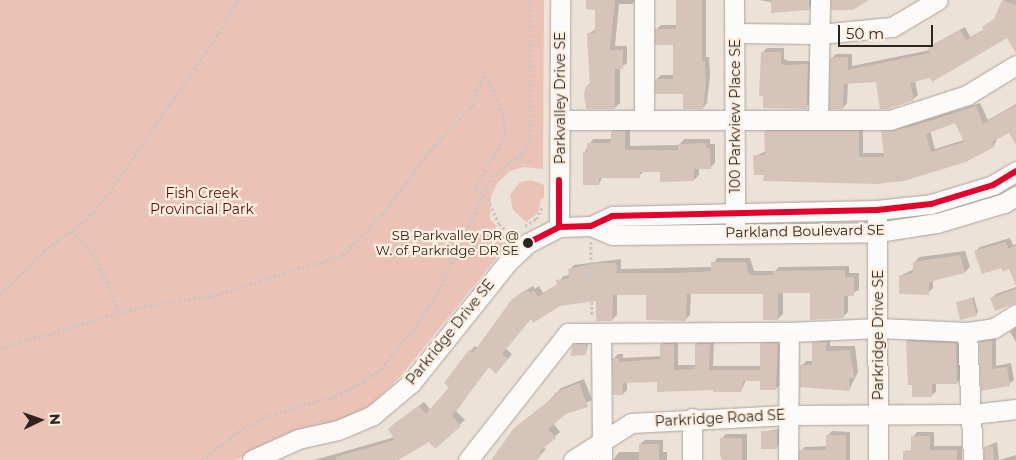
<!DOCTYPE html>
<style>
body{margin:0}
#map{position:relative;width:1016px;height:460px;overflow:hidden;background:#ede2d7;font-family:Montserrat,sans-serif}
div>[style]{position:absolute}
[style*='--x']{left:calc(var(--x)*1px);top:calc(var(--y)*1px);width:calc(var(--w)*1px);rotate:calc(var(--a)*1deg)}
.green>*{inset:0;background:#eac2b6}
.shadow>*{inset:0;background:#0003}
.building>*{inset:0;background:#d6c4b8}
.path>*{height:2.5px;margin-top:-1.25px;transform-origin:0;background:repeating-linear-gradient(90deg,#cac6c3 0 2.5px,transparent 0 5px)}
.roads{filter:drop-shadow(0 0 1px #aba39b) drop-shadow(0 0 1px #aba39b)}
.minor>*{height:19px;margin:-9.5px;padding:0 9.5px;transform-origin:9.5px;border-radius:9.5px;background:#fcfbf9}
.bus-1>*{height:6px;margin:-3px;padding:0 3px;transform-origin:3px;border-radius:3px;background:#e4002b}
.dots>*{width:14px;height:14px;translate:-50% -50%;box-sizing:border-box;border:2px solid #fff0e1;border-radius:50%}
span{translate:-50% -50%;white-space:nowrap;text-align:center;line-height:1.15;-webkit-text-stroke:4.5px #fff0e1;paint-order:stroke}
.bus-label{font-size:13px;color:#2c251e}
.right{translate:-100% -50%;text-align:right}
.street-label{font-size:14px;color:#2c251e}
.park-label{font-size:14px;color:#640901}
.north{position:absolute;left:15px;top:395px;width:50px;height:50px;-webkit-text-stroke:4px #fff0e1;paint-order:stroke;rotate:87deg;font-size:14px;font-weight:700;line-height:20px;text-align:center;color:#2c251e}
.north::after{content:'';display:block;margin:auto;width:18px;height:22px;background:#2c251e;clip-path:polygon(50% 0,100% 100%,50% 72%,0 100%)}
.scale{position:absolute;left:838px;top:25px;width:95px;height:22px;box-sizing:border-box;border:2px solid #2c251e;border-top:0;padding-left:6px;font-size:15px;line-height:18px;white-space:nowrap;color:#2c251e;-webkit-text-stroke:4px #fff0e1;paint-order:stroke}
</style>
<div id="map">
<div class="green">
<i style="clip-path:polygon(0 0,544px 0,543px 169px,524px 167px,510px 171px,498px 182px,491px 196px,490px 219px,510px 241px,400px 377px,372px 404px,346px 419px,277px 438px,236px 460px,0 460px)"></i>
<i style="clip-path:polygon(531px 180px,544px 185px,544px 198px,541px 199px,538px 213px,526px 222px,513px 210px,510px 195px,520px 182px)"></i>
</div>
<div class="shadow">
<i style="clip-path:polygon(588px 0,636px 0,632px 4px,619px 4px,615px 46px,627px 46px,627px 63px,620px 68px,620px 103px,615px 108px,587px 86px,591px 83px,588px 34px,596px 29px,596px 8px)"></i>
<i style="clip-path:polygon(677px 0,706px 0,706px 57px,709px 57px,710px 75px,707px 103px,703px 108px,684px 92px,656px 80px,661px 75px,675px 75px,675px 44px,656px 30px,661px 25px,678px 25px)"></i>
<i style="clip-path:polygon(760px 0,813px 0,813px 4px,808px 9px)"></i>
<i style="clip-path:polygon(1004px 0,1016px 0,1016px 48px,1007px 36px,930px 77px,915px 81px,918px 95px,913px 99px,877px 81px,848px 82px,847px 103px,843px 108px,832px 58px,836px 54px,852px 54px,852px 66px,930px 50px,934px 44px,965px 27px,970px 37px,985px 29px,996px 18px)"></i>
<i style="clip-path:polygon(767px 48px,784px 48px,784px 59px,789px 61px,811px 61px,811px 103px,806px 107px,763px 52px)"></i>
<i style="clip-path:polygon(evenodd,980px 103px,988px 120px,1016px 104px,1016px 139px,1010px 131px,997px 139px,994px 146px,966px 161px,765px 173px,755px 156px,766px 151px,765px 132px,770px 127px,863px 127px,863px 153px,885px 153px,883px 132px,887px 127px,915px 123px,980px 103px,956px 121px,964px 140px,935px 149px,930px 131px,956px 121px)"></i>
<i style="clip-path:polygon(617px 127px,630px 127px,630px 146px,679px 145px,684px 139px,710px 139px,710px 144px,715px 144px,715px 163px,710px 168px,699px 168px,699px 175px,694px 180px,661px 171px,644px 171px,639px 176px,603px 176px,599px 184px,584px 153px,593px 139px,612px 139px,612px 132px)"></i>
<i style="clip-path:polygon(1010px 238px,1013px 245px,1016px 244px,1016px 283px,1009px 268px,976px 251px,980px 247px)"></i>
<i style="clip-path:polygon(965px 251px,970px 267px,965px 272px,933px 280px,933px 288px,928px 293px,900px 276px,914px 269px,914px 263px,919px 257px)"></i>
<i style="clip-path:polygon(717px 258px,750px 258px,754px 271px,775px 271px,779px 267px,849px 266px,849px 273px,859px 273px,859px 290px,848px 295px,848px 312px,843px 317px,812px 291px,783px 291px,783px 314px,778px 319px,764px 293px,691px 293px,690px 315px,685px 320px,647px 293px,617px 294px,617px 315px,612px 320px,598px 299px,560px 305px,531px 318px,506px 349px,512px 354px,501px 367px,489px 366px,456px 411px,465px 420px,435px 447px,429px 440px,397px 460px,314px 460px,395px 437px,389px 429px,394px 424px,424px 402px,431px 410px,451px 386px,470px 351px,475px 346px,478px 348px,518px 295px,533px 286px,535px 289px,539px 286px,543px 293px,558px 284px,563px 276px,570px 275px,569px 270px,574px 265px,621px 259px,621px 269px,712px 267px)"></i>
<i style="clip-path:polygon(1016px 287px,1016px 299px,992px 298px,996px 294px)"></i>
<i style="clip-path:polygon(974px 297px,978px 312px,976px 315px,957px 303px)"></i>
<i style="clip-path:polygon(1016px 327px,1016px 342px,1010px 332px)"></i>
<i style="clip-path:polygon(912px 337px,960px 339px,961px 378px,957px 383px,936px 383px,936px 392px,931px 396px,907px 341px)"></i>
<i style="clip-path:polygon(996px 337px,996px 366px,1011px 363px,1014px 380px,1009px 384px,982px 390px,980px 342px,984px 338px)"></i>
<i style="clip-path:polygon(830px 338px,830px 346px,855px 346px,858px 372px,849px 390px,801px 366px,806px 361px,813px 361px,813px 345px,818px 340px)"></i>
<i style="clip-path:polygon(766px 339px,782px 339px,780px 384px,776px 389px,762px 380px,746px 380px,741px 391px,658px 381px,627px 381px,627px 390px,623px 394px,614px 358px,618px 354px,623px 354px,623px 358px,661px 356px,662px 344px,666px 340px,678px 340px,678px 365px,696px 365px,696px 344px,701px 340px,714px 340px,713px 366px,761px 366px,761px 344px)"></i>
<i style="clip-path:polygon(588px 342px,586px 354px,575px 345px,577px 343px)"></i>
<i style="clip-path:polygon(584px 379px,592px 400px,565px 413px,553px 423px,560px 432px,543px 447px,546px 449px,536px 460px,493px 460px,561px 388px)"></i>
<i style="clip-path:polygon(779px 429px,779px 445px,776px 448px,762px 432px)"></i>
<i style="clip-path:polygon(832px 431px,850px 432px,850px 460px,800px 460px,801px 451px,805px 447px,827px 446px,827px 436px)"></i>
<i style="clip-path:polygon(917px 432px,934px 432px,934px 446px,962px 446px,962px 460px,909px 460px,913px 437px)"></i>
<i style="clip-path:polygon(726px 434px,747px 434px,747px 460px,723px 460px,721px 439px)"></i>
<i style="clip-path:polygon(645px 440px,663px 440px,663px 452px,667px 452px,667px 460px,613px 460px,619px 452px,640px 452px,640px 444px)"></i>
<i style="clip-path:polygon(997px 442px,999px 460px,984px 460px,985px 447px)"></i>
<i style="clip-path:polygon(1016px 455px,1016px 460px,999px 460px)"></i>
</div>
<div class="building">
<i style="clip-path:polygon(586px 0,615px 0,610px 50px,623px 50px,623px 69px,615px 69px,615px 109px,586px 109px,584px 93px,586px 86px,590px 86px,587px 33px,595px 33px,595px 10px,586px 9px)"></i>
<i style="clip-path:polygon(676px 0,702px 0,702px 61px,705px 61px,706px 81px,703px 109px,683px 109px,683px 94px,655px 94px,655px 79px,673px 79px,673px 45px,655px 45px,655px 29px,676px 29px)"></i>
<i style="clip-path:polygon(771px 0,809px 0,809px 10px,771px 13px)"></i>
<i style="clip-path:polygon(831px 0,869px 0,853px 10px,831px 10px)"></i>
<i style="clip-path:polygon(1002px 0,1016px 5px,1016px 53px,1007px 38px,932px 82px,930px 78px,910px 83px,914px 100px,888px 109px,880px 109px,876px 82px,844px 84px,843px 109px,829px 109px,830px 58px,848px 57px,848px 70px,930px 53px,928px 48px,960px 30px,966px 40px,984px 30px,982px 27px,994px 19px)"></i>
<i style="clip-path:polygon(761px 52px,781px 52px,781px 63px,784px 65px,808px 64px,807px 109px,763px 108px,763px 96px,759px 96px)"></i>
<i style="clip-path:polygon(evenodd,1016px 105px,1016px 145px,1009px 133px,992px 142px,994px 147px,966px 162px,904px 181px,876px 184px,763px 181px,764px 175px,754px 175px,753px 155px,765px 155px,764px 131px,859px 131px,859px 157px,884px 157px,881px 131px,910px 127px,976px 106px,983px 124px,1016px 105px,955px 123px,964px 142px,931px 152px,926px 134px,955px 123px)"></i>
<i style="clip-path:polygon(611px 131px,625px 131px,625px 150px,678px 150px,678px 144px,706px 143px,706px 148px,710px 148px,711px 169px,694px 169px,694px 181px,660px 182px,660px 172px,640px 172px,640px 178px,599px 178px,599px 185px,583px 185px,583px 152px,587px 152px,587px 143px,611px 143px)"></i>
<i style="clip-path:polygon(1006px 242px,1008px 249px,1016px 245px,1016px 286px,1009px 269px,1003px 272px,1001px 268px,982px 274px,974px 251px)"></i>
<i style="clip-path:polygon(960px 255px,965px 273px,929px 282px,929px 295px,899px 294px,899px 276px,913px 273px,913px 262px)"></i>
<i style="clip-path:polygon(711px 262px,746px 262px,749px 275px,773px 275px,773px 271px,845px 270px,845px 277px,854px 277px,854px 296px,844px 296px,844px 318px,810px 320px,810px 293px,778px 293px,778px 320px,763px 320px,763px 294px,687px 294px,686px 321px,646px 320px,646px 295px,613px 295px,612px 321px,596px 321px,596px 301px,560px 306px,533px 323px,531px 319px,502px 354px,508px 359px,496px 374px,489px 367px,452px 416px,461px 426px,435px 449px,429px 442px,398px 460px,336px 460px,336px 457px,395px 440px,388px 429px,419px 406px,426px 414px,449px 387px,444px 383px,459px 363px,469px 350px,473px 353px,512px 299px,528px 290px,530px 293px,534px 290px,538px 297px,557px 285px,556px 280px,569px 278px,568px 269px,597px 263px,616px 263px,617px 273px,678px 273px,711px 271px)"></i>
<i style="clip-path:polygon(1016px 289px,1016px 303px,995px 311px,990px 298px)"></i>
<i style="clip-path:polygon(972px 298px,977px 316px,960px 320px,956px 302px)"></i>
<i style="clip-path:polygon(992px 340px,992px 369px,1007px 367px,1010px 386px,981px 391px,979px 342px)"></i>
<i style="clip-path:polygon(906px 341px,956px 343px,957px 384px,932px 384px,932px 397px,912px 397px,912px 385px,908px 385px)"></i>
<i style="clip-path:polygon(812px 342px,826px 342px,826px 351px,850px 350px,854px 378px,849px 378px,850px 391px,800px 387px,800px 365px,812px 365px)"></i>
<i style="clip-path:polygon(760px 343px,778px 343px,776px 390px,760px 390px,760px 381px,743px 381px,741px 392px,713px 392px,713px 390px,657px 392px,657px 382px,623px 383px,623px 395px,613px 395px,612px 358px,619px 358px,619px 362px,660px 359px,660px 344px,674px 344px,674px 370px,695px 369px,695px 344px,710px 344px,709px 370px,760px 370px)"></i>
<i style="clip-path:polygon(573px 344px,586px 344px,586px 355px,570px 356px)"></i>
<i style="clip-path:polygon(579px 383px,588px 407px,566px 414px,548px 429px,556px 438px,539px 452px,542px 454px,537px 460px,491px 460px,514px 428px,555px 396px,554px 393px)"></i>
<i style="clip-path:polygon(761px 431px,777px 431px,777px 449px,761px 449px)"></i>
<i style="clip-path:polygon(826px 435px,846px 435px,846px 460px,799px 460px,799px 450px,826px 450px)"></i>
<i style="clip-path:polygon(911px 436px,930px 436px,930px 450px,957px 450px,957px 460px,903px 460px,903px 451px,911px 450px)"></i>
<i style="clip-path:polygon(720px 438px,742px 438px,742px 460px,723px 460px,720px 456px)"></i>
<i style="clip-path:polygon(639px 444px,659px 444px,659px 460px,639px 460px)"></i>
<i style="clip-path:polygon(993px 446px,994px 460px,984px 460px,984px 447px)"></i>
</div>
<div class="path">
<i style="--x:525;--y:226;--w:13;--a:-32"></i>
<i style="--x:536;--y:219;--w:15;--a:-62"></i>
<i style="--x:73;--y:230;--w:36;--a:51"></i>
<i style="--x:96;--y:258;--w:60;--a:66.4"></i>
<i style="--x:591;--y:242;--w:75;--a:89.2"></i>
<i style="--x:0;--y:294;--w:62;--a:-44.3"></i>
<i style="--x:44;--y:251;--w:47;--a:-36.4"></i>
<i style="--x:82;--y:223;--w:30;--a:-46"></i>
<i style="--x:103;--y:201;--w:204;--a:-55.4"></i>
<i style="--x:219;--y:33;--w:38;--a:-61"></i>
<i style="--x:0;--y:348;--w:150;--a:-16.3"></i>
<i style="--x:144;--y:306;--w:68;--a:-8.5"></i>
<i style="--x:211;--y:296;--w:138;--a:-17.3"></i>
<i style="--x:343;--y:255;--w:61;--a:-46.3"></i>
<i style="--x:385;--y:211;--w:83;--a:-52.9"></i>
<i style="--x:435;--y:145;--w:54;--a:-46.5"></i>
<i style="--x:472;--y:106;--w:37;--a:-70"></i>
<i style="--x:485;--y:71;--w:47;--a:67.3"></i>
<i style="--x:503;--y:114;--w:21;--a:82"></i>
<i style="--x:506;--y:135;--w:61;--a:119.5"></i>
<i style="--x:476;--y:188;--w:16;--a:43"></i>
<i style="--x:488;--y:199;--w:27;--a:66"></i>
<i style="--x:499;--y:224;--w:19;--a:39"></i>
<i style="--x:202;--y:460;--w:47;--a:-38.1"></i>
<i style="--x:239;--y:431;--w:30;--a:-28"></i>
<i style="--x:265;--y:417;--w:73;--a:-16.7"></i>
<i style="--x:335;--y:396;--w:31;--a:-27"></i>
<i style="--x:363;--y:382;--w:22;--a:-36"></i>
<i style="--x:381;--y:369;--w:59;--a:-51.2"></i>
<i style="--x:418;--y:323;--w:33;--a:-57"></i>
<i style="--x:436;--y:295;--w:130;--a:-65"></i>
<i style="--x:491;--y:177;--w:39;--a:-37"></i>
<i style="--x:522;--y:154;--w:19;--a:-65"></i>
<i style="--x:530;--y:137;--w:137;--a:-90"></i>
</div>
<div class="roads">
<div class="minor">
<i style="--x:734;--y:0;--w:224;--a:89.7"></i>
<i style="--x:735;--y:33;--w:85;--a:0.7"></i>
<i style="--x:820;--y:34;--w:72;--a:-5.6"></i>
<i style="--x:892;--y:27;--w:53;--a:-30.4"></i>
<i style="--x:818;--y:118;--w:118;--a:-89"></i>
<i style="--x:560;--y:120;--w:330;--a:0"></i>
<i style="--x:890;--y:120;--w:81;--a:-18"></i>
<i style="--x:967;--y:95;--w:57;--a:-31.5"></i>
<i style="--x:644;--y:120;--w:120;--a:-90"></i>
<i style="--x:877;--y:219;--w:241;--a:89.8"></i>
<i style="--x:591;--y:226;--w:23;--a:23"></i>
<i style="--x:612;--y:235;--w:266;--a:-0.6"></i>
<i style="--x:878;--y:232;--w:60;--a:-8.7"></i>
<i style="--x:937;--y:223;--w:70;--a:-16.6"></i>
<i style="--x:1004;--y:203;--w:14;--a:-30"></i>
<i style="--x:559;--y:227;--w:227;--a:-89.7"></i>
<i style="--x:967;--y:332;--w:128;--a:87.3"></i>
<i style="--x:601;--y:333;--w:127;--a:89.5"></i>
<i style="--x:692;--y:418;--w:42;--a:90"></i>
<i style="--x:252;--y:460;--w:51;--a:-24.5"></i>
<i style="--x:298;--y:439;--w:41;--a:-12.7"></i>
<i style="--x:338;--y:430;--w:38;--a:-23"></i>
<i style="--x:373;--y:415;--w:50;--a:-40.1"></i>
<i style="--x:411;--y:383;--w:154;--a:-51.3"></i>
<i style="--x:507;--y:263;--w:29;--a:-44"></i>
<i style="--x:528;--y:243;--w:35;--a:-27"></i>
<i style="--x:559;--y:227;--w:32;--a:-2"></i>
<i style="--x:591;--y:226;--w:23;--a:-25"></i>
<i style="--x:612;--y:216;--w:265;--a:-1.3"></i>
<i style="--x:877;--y:210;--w:54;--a:-6.3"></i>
<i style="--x:931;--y:204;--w:65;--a:-17"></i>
<i style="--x:993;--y:185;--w:27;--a:-31"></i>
<i style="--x:468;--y:460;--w:162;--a:-51.8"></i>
<i style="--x:568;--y:333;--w:221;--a:-0.3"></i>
<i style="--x:789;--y:332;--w:90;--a:-2.5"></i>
<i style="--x:879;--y:328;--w:88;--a:2.6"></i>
<i style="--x:967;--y:332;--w:27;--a:-8"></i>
<i style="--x:994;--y:328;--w:26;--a:-32"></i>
<i style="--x:573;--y:460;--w:69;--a:-32.5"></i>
<i style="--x:631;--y:423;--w:157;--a:-2.9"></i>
<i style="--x:788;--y:415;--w:185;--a:-0.3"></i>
<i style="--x:973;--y:414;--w:43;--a:-6.6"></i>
<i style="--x:788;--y:460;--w:128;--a:-89.6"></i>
</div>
</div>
<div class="bus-1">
<i style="--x:559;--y:180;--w:47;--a:90"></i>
<i style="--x:528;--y:243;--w:35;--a:-27"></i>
<i style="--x:559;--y:227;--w:32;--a:-2"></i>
<i style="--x:591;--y:226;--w:23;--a:-25"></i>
<i style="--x:612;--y:216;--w:265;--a:-1.3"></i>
<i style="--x:877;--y:210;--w:54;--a:-6.3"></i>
<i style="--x:931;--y:204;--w:65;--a:-17"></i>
<i style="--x:993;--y:185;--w:27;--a:-31"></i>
</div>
<div class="dots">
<i style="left:528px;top:243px;background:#2c251e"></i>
</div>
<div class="bus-label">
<span class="right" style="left:519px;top:243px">SB Parkvalley DR @<br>W. of Parkridge DR SE</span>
</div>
<div class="street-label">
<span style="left:560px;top:98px;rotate:-90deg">Parkvalley Drive SE</span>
<span style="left:735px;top:116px;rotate:-90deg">100 Parkview Place SE</span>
<span style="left:805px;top:231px;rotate:-1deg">Parkland Boulevard SE</span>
<span style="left:450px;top:332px;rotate:-51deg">Parkridge Drive SE</span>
<span style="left:878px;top:335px;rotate:-90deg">Parkridge Drive SE</span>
<span style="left:720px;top:418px;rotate:-3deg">Parkridge Road SE</span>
</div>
<div class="park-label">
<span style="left:202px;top:201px">Fish Creek<br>Provincial Park</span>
</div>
<div class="north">N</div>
<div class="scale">50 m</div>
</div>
